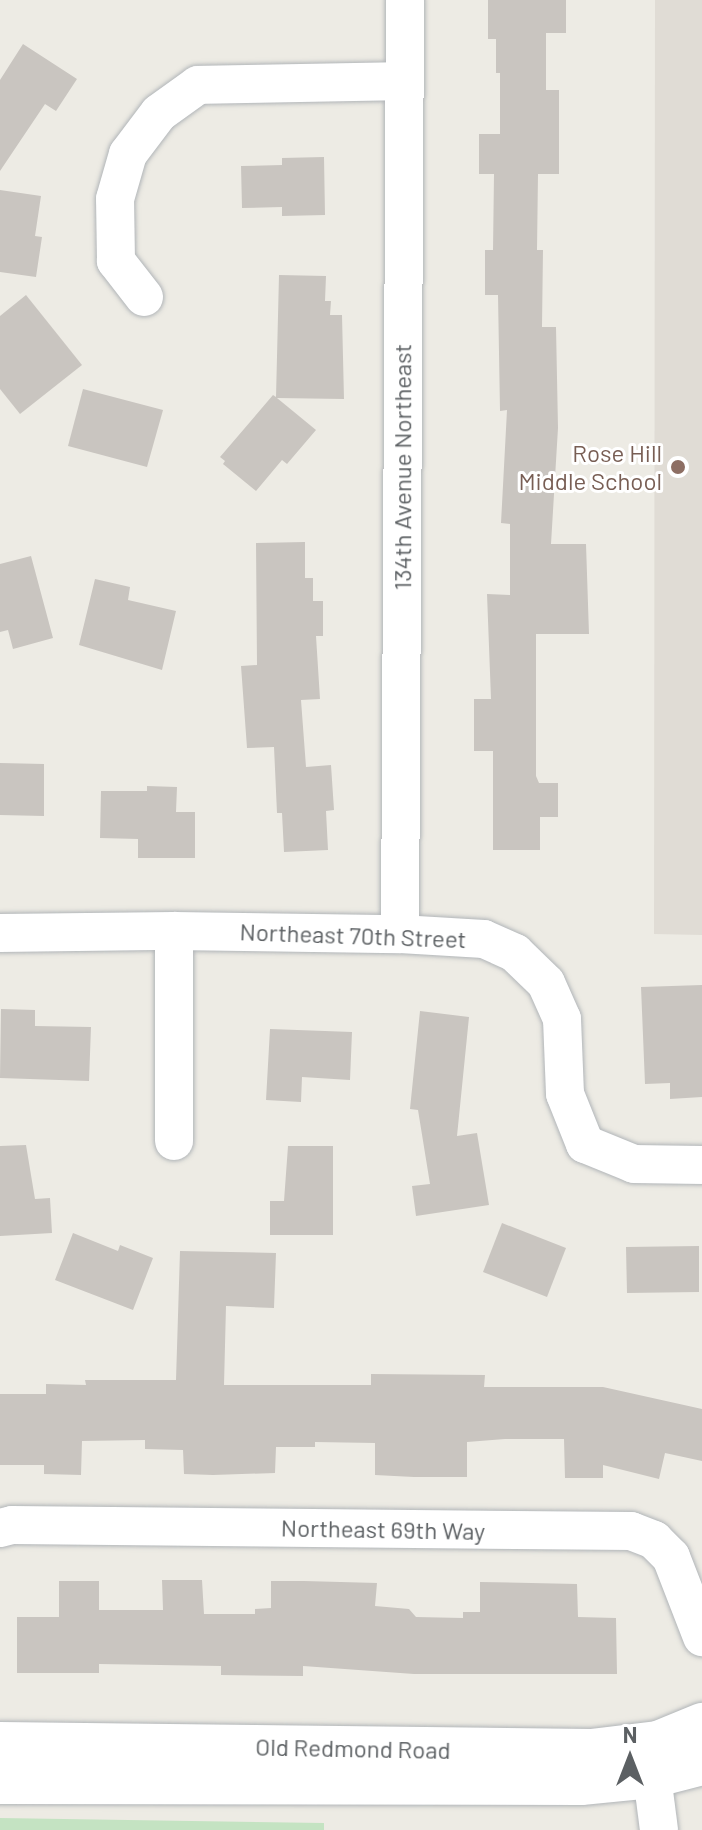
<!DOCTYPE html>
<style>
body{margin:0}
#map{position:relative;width:702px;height:1830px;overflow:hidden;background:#edebe4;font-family:Barlow,sans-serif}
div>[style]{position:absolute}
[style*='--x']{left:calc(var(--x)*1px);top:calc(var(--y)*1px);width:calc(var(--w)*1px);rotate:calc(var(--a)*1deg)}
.education>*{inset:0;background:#e0dcd5}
.green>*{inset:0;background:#c4e3c2}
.building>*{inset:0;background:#c9c5c0}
.roads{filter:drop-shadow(0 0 2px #b1b5b8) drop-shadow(0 0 2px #b1b5b8)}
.street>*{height:38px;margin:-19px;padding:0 19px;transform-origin:19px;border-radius:19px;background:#fff}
.secondary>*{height:44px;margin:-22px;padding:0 22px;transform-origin:22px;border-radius:22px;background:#fff}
.dots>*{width:22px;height:22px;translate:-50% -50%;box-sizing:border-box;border:4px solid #fff;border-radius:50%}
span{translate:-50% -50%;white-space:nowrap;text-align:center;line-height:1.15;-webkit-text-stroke:6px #fff;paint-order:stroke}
.education-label{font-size:24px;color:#785e54}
.right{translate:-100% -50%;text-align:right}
.street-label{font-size:24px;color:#5c6063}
.north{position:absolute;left:590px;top:1718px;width:80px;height:80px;-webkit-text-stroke:6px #fff;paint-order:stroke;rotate:0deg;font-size:22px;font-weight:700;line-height:32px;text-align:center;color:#5c6063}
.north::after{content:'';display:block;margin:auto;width:28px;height:36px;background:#5c6063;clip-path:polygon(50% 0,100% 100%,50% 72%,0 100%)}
</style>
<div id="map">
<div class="education">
<i style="clip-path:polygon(655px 0,702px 0,702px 935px,654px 934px)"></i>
</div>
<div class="green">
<i style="clip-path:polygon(0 1818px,324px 1823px,324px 1830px,0 1830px)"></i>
</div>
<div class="building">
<i style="clip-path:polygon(488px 0,566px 0,566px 33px,546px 33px,546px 90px,559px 90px,559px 174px,538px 174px,537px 250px,543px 250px,542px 327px,556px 327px,558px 428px,551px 544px,586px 544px,589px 634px,536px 634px,536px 776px,539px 783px,558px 783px,558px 817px,540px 817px,540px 850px,493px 850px,493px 751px,474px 751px,474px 699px,491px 699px,487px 594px,510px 595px,510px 524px,501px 523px,507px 410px,500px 411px,498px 295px,485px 295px,485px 250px,493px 250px,494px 174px,479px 174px,479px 134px,500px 134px,500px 73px,496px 73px,496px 39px,488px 39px)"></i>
<i style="clip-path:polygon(23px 44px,77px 79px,56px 111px,45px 104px,0 171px,0 80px)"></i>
<i style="clip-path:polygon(324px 157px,325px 215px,282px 216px,282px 207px,242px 208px,241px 166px,282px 165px,282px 158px)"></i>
<i style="clip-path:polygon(0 190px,41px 196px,35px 236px,42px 237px,36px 277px,0 272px)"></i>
<i style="clip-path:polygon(279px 275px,326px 276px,325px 301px,331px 301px,330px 315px,342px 315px,344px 399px,277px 398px,316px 430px,287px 464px,282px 460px,256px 491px,223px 464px,225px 461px,220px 457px,273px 395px,276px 397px)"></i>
<i style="clip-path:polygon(26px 295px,82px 365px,20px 414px,0 389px,0 316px)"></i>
<i style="clip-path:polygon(83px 389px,163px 410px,147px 467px,68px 446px)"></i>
<i style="clip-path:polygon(305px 542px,305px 578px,313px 578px,313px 601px,323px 601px,323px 636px,316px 636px,320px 699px,301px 700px,306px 767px,331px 765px,334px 810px,326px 811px,328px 850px,284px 852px,282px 813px,277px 813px,274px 747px,247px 748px,241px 666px,257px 665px,256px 543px)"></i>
<i style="clip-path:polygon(31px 556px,53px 638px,13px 649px,8px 630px,0 632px,0 564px)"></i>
<i style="clip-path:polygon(95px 579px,130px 587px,128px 600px,176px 611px,162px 670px,79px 645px)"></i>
<i style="clip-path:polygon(0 763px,44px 764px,44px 816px,0 815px)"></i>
<i style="clip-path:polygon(147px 786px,177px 787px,176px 812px,195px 812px,195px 858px,138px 858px,138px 839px,100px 838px,101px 791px,147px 791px)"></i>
<i style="clip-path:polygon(702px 985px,702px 1097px,670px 1099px,670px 1083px,645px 1084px,641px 987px)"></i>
<i style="clip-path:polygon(1px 1009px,35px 1010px,35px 1026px,91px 1027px,89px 1081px,0 1078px)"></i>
<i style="clip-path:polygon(420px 1011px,469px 1017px,457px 1136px,477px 1133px,489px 1205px,416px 1216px,412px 1186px,430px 1184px,418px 1110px,410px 1109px)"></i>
<i style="clip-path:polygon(270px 1029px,352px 1032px,350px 1080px,302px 1077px,301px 1102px,266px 1100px)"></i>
<i style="clip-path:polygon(26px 1145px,35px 1199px,50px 1198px,52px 1233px,0 1236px,0 1146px)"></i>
<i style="clip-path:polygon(288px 1146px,333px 1146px,333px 1235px,270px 1235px,270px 1201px,284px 1201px)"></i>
<i style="clip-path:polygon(502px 1223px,566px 1248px,547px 1297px,483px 1272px)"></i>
<i style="clip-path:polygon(73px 1233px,118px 1251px,120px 1245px,153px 1258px,133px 1310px,55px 1280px)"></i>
<i style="clip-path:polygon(699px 1246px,699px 1292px,627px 1293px,626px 1247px)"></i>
<i style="clip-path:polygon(180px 1251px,276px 1253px,274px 1308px,226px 1306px,224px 1385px,371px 1385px,371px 1374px,485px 1375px,484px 1387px,603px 1387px,702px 1409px,702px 1461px,665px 1453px,659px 1479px,603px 1465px,603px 1478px,565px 1478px,564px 1439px,505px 1439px,467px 1442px,467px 1477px,414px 1477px,375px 1475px,375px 1443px,315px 1442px,315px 1447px,276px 1447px,275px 1473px,213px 1475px,184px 1474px,183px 1450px,145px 1449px,145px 1440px,82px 1441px,81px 1475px,44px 1474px,44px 1465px,0 1465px,0 1394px,46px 1394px,46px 1384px,86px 1385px,85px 1380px,176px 1380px)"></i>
<i style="clip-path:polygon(162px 1580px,202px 1580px,204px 1614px,255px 1614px,255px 1609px,271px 1608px,271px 1581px,304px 1581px,377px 1583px,375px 1606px,409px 1609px,416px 1617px,463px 1618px,463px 1612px,480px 1612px,480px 1582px,577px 1584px,578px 1617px,616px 1618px,617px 1674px,414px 1674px,303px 1666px,303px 1676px,221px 1675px,221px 1666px,99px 1664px,99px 1673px,17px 1673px,17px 1617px,59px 1617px,59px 1581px,99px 1581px,99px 1610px,163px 1610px)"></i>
</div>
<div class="roads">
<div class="street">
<i style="--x:144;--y:297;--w:46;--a:-127.9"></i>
<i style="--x:116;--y:261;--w:62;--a:-90.9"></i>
<i style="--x:115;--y:199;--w:47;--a:-73.9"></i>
<i style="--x:128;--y:154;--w:51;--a:-52.9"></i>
<i style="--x:159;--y:113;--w:48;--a:-35.7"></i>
<i style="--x:198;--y:85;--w:205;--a:-1.1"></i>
<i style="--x:174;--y:931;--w:210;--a:90"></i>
<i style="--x:0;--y:933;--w:174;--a:-0.7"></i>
<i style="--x:174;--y:931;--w:226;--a:0.8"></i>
<i style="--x:400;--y:934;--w:84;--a:3.4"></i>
<i style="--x:484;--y:939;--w:34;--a:24"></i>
<i style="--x:515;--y:953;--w:43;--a:44.1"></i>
<i style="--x:546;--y:983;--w:39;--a:66"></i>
<i style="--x:562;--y:1019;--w:75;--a:87.7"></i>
<i style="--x:565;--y:1094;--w:54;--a:68.2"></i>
<i style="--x:585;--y:1144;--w:53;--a:22.2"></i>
<i style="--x:634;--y:1164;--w:68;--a:0.8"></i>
<i style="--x:400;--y:934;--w:934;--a:-89.69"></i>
<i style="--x:0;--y:1528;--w:12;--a:-14"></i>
<i style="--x:12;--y:1525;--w:619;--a:0.56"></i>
<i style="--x:631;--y:1531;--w:25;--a:21"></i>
<i style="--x:654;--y:1540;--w:24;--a:45"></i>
<i style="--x:671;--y:1557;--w:86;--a:68.8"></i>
<i style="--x:652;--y:1776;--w:54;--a:82.6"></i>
</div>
<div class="secondary">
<i style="--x:0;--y:1744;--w:591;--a:0.68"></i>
<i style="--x:591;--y:1751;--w:67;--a:-6.8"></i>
<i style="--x:658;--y:1743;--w:48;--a:-22.2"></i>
<i style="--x:0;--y:1782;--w:581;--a:0.1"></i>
<i style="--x:581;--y:1783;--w:71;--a:-5.6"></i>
<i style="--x:652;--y:1776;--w:52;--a:-14.6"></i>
</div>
</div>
<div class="dots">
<i style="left:678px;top:467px;background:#8d6e63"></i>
</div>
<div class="education-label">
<span class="right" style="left:662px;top:467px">Rose Hill<br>Middle School</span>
</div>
<div class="street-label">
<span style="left:402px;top:467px;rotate:-90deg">134th Avenue Northeast</span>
<span style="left:353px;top:935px;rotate:2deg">Northeast 70th Street</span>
<span style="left:383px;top:1529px;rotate:1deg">Northeast 69th Way</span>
<span style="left:353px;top:1748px;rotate:1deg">Old Redmond Road</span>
</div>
<div class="north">N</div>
</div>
